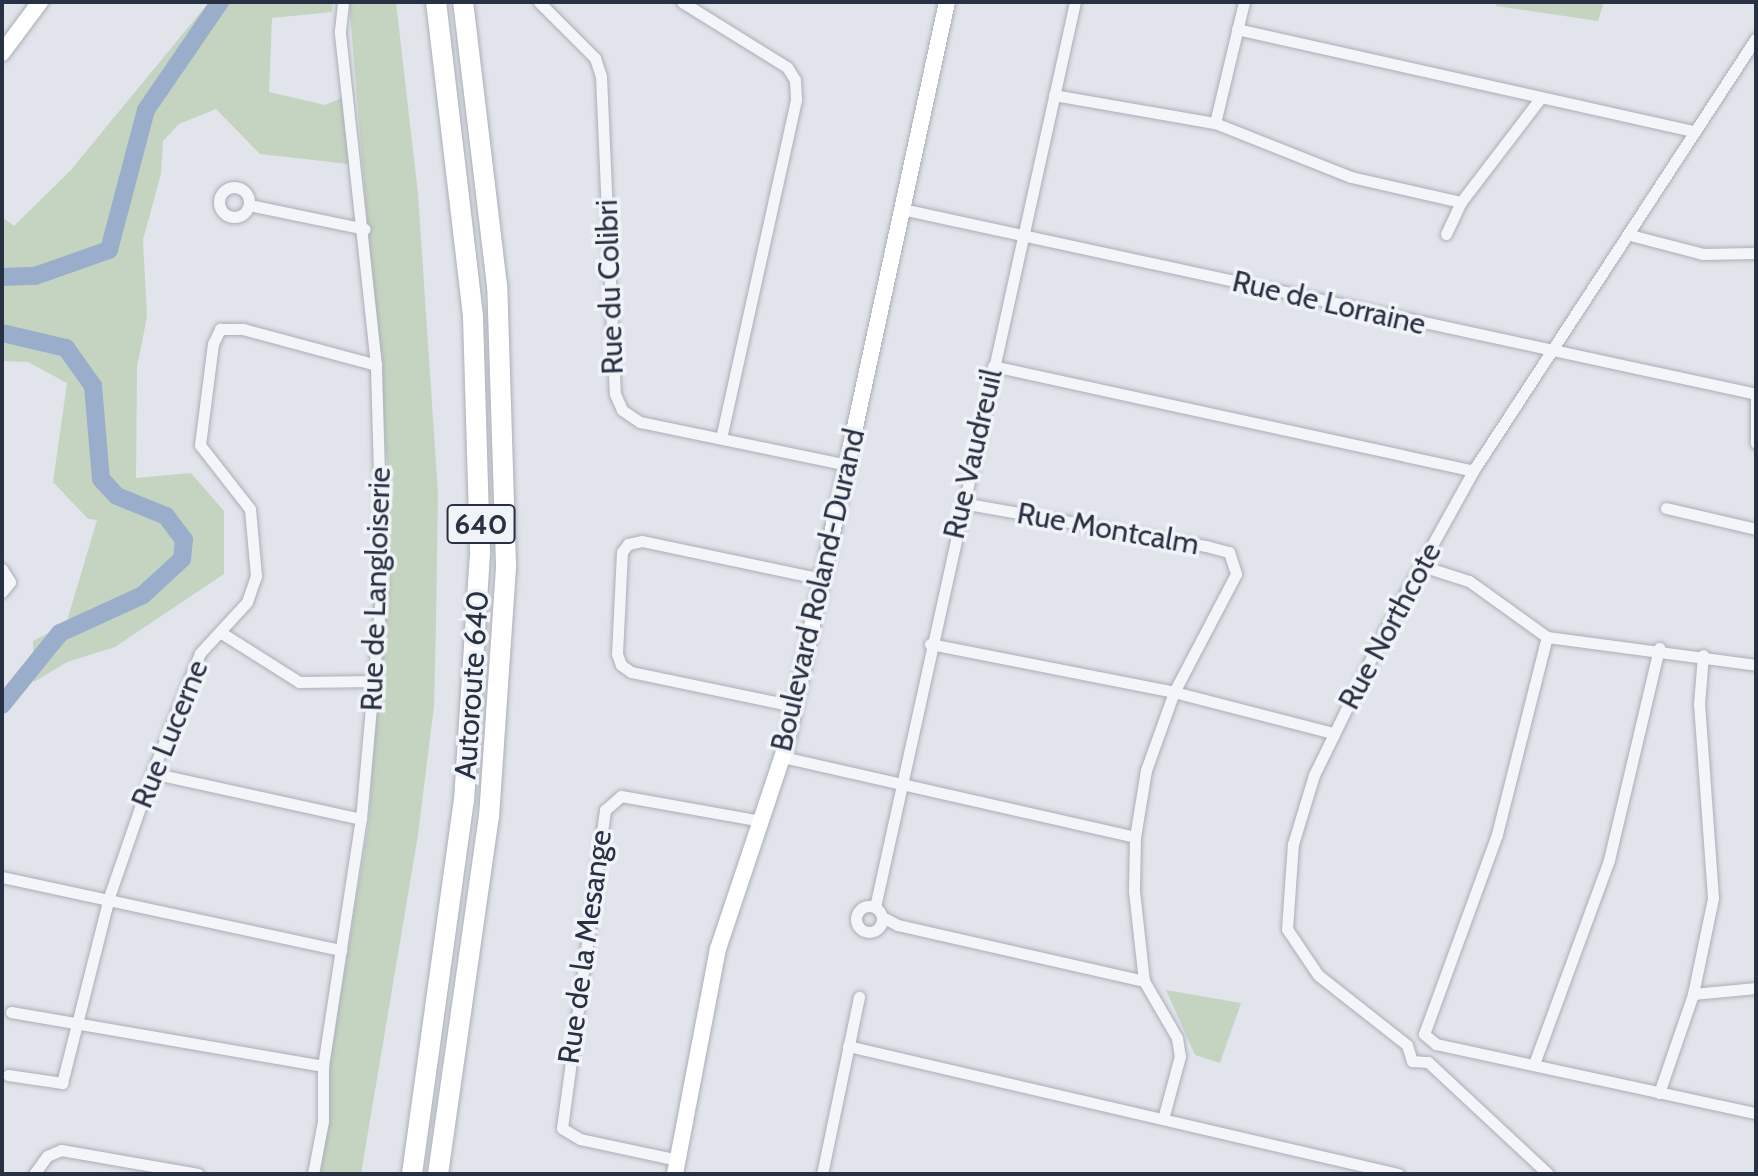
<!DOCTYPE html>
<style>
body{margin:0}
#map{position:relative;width:1758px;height:1176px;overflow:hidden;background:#e1e4ea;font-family:Cabin,sans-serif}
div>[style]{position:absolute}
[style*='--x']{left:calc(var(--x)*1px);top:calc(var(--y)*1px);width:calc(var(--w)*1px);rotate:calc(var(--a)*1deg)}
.green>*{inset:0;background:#c5d4c1}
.river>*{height:18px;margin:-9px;padding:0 9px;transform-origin:9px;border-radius:9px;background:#9aaecc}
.roads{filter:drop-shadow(0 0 2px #aaaeb8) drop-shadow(0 0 2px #aaaeb8)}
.street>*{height:11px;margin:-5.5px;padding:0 5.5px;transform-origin:5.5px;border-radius:5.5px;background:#f4f5f8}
.street>.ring{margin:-5.5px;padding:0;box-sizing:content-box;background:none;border:11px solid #f4f5f8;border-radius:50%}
.secondary>*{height:16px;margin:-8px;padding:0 8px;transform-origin:8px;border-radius:8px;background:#fff}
.highway>*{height:20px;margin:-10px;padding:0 10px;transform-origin:10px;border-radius:10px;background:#fff}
span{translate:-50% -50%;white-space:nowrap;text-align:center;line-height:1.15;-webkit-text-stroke:7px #f0f3f7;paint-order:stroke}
.shield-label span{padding:2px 6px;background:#f0f3f7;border:2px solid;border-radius:6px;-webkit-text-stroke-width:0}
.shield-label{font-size:28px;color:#283043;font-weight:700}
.street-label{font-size:30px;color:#283043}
.frame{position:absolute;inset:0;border:4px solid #283043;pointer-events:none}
</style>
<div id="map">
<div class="green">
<i style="clip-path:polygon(209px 2px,333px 2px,332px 12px,272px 18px,269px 92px,325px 105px,349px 95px,357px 165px,260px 154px,216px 109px,179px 124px,163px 141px,161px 174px,143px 240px,147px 317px,137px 367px,136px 478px,191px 473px,224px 511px,224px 574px,115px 647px,67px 662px,34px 682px,33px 641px,66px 624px,97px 520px,88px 519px,53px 482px,67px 383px,28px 362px,2px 361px,2px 217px,14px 226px,70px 171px)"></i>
<i style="clip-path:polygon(349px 2px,396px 2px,418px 194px,438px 493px,436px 622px,434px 706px,418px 835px,361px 1174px,320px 1174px,330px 1061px,369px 821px,386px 577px,388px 473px)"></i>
<i style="clip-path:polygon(1497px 2px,1604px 2px,1598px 21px,1496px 6px)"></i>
<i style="clip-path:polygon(1166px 990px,1241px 1003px,1220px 1063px,1195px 1055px)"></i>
</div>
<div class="river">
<i style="--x:2;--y:277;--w:33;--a:-2"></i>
<i style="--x:35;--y:276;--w:78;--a:-19.4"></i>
<i style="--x:109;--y:250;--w:145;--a:-75.2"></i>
<i style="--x:146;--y:110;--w:131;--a:-55.6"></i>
<i style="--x:2;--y:333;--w:66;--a:13.2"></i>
<i style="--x:66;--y:348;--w:47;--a:54.6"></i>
<i style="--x:93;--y:386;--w:93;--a:85.1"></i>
<i style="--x:101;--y:479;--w:23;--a:47"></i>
<i style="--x:117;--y:496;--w:53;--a:22.2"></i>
<i style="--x:166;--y:516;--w:30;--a:53"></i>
<i style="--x:184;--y:540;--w:19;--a:96"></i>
<i style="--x:182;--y:559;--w:53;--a:137.3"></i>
<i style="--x:143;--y:595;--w:91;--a:155.4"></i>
<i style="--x:60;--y:633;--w:92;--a:128.9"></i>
</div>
<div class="roads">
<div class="street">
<i style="--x:539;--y:2;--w:79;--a:45"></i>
<i style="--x:595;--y:58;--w:19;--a:72"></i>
<i style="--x:601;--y:76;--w:318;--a:87.5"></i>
<i style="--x:615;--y:394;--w:17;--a:66"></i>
<i style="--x:622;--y:410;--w:22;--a:34"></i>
<i style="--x:640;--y:422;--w:211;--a:11.7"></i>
<i style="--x:682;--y:2;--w:123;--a:31.8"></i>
<i style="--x:787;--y:67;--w:15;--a:58"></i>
<i style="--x:795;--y:80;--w:20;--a:87"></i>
<i style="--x:796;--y:100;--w:345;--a:102.5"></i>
<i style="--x:1237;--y:29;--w:469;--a:12.6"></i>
<i style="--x:1054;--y:95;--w:163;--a:9.9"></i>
<i style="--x:1215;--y:123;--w:146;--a:21.7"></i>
<i style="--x:1351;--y:177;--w:113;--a:12.8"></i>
<i style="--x:1215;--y:123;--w:124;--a:-76.5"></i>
<i class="ring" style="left:219px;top:187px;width:19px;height:19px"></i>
<i style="--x:249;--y:205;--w:118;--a:11.7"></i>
<i style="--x:902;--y:209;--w:874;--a:12.22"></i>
<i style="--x:1446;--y:234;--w:35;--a:-65"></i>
<i style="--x:1461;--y:202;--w:128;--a:-52.6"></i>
<i style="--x:1630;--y:235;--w:75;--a:14.6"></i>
<i style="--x:1703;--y:254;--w:53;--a:-1.1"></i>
<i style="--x:993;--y:366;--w:491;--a:12.3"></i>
<i style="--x:1756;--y:395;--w:48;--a:90"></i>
<i style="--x:962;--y:503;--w:248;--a:10"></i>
<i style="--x:1206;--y:546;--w:24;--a:15"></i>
<i style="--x:1229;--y:552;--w:23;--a:72"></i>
<i style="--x:1236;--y:574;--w:133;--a:117.7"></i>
<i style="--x:1174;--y:692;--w:83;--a:109.7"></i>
<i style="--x:1146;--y:770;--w:68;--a:99.3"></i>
<i style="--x:1135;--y:837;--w:54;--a:91.1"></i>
<i style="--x:1134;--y:891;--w:91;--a:83.7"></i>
<i style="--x:1144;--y:981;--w:66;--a:59.9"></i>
<i style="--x:1177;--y:1038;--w:18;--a:81"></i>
<i style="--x:1180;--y:1056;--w:65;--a:105.1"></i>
<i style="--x:1666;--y:508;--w:92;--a:13.1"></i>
<i style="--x:1422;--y:566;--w:49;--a:17.7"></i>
<i style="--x:1469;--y:581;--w:96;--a:35.7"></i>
<i style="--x:1547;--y:637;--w:211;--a:7.6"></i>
<i style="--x:2;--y:569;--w:15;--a:58"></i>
<i style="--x:10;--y:582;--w:13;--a:129"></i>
<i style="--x:220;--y:632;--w:93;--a:32.3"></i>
<i style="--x:299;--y:682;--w:76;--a:-0.8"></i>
<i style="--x:930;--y:644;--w:249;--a:11.1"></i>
<i style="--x:1174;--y:692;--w:163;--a:14.5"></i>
<i style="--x:794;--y:706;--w:167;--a:-168.2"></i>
<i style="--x:631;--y:672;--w:12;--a:-145"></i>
<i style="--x:621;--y:665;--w:12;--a:-110"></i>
<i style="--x:617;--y:654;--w:102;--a:-87.2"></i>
<i style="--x:622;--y:552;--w:10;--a:-53"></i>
<i style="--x:628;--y:544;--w:14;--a:-12"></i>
<i style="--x:642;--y:541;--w:184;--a:11.9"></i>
<i style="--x:783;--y:757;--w:361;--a:12.8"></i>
<i style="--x:152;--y:773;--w:214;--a:12.4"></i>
<i style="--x:2;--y:877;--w:347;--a:12.2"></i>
<i class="ring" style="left:856px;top:906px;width:15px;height:15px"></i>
<i style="--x:875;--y:907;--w:927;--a:-77.54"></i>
<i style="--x:882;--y:917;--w:18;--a:27"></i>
<i style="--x:898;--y:925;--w:252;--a:12.8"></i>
<i style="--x:1693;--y:994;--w:63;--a:-5.4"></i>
<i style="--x:11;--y:1012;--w:317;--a:9.8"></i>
<i style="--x:1424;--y:1034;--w:213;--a:-69.9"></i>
<i style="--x:1497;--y:834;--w:203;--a:-75.8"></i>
<i style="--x:1424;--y:1034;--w:16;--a:40"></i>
<i style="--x:1436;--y:1044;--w:327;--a:12.2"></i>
<i style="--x:1407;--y:1045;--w:113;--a:-141.8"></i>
<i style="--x:1318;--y:975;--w:55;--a:-124"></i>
<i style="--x:1287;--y:929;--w:85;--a:-86"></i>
<i style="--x:1293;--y:844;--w:72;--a:-73.1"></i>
<i style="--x:1314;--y:775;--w:161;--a:-63.9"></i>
<i style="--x:1385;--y:630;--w:182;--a:-61"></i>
<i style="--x:1473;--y:471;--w:517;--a:-56.83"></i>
<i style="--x:1407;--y:1045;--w:17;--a:73"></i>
<i style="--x:1412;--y:1061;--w:16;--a:4"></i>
<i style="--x:848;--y:1046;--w:565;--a:13.1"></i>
<i style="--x:1428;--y:1062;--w:164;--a:43"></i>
<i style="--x:1534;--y:1064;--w:217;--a:-69.8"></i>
<i style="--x:1609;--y:860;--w:218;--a:-76.7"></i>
<i style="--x:8;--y:1075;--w:55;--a:8.4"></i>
<i style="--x:62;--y:1083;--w:192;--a:-75.8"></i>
<i style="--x:109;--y:897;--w:131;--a:-70.9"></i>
<i style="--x:152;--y:773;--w:129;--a:-68.2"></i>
<i style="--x:200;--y:653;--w:69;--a:-47.3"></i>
<i style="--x:247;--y:602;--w:28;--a:-71"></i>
<i style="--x:256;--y:576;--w:67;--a:-95.1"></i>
<i style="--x:250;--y:509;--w:81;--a:-128"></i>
<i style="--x:200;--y:445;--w:102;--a:-82.7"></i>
<i style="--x:213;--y:344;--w:17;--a:-65"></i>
<i style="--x:220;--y:329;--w:23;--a:0"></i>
<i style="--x:243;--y:329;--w:138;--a:15.1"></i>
<i style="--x:1659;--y:1093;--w:105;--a:-71"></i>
<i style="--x:1693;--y:994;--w:98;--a:-78.2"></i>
<i style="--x:1713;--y:898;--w:195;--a:-94.1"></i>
<i style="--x:1699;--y:704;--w:49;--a:-85.3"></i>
<i style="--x:678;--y:1160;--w:100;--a:-167.9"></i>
<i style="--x:580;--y:1139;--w:21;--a:-149"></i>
<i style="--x:562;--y:1128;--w:321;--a:-82.3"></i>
<i style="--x:605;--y:810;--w:21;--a:-41"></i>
<i style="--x:621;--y:796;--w:142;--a:10.1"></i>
<i style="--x:34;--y:1174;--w:22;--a:-54"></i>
<i style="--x:47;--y:1156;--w:15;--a:-23"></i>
<i style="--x:61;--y:1150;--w:139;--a:9.9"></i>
<i style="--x:313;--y:1174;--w:54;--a:-79.3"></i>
<i style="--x:323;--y:1121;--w:55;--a:-90"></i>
<i style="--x:323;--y:1066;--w:250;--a:-81.3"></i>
<i style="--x:361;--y:819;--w:238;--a:-84.9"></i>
<i style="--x:382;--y:582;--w:217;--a:-91.6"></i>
<i style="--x:376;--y:365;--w:336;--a:-96.2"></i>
<i style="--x:340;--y:31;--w:29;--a:-84"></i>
<i style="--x:822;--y:1174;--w:181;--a:-78.2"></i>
</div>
<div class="secondary">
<i style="--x:2;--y:53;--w:64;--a:-53.3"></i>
<i style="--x:675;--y:1174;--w:229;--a:-79.2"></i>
<i style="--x:718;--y:949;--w:214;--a:-71.5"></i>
<i style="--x:786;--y:746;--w:761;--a:-77.79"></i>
</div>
<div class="highway">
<i style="--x:412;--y:1174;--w:377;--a:-82.1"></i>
<i style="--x:464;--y:801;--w:249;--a:-86.3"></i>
<i style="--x:480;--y:553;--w:237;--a:-91.7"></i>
<i style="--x:473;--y:316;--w:316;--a:-96.7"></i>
<i style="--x:438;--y:1174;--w:361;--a:-81.9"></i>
<i style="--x:489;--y:817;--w:253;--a:-86.1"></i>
<i style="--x:506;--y:565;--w:279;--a:-91.8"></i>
<i style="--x:497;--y:286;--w:286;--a:-96.8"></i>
</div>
</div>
<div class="shield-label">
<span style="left:481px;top:524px">640</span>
</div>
<div class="street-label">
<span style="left:610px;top:287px;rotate:-92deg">Rue du Colibri</span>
<span style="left:1329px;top:303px;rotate:13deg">Rue de Lorraine</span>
<span style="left:973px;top:454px;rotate:-77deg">Rue Vaudreuil</span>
<span style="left:1108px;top:529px;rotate:10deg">Rue Montcalm</span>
<span style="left:376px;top:589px;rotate:-88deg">Rue de Langloiserie</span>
<span style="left:818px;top:590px;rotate:-77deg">Boulevard Roland-Durand</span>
<span style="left:1390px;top:626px;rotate:-62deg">Rue Northcote</span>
<span style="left:472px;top:685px;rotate:-86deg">Autoroute 640</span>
<span style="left:170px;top:734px;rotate:-68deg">Rue Lucerne</span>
<span style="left:585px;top:947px;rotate:-82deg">Rue de la Mesange</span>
</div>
<div class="frame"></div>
</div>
